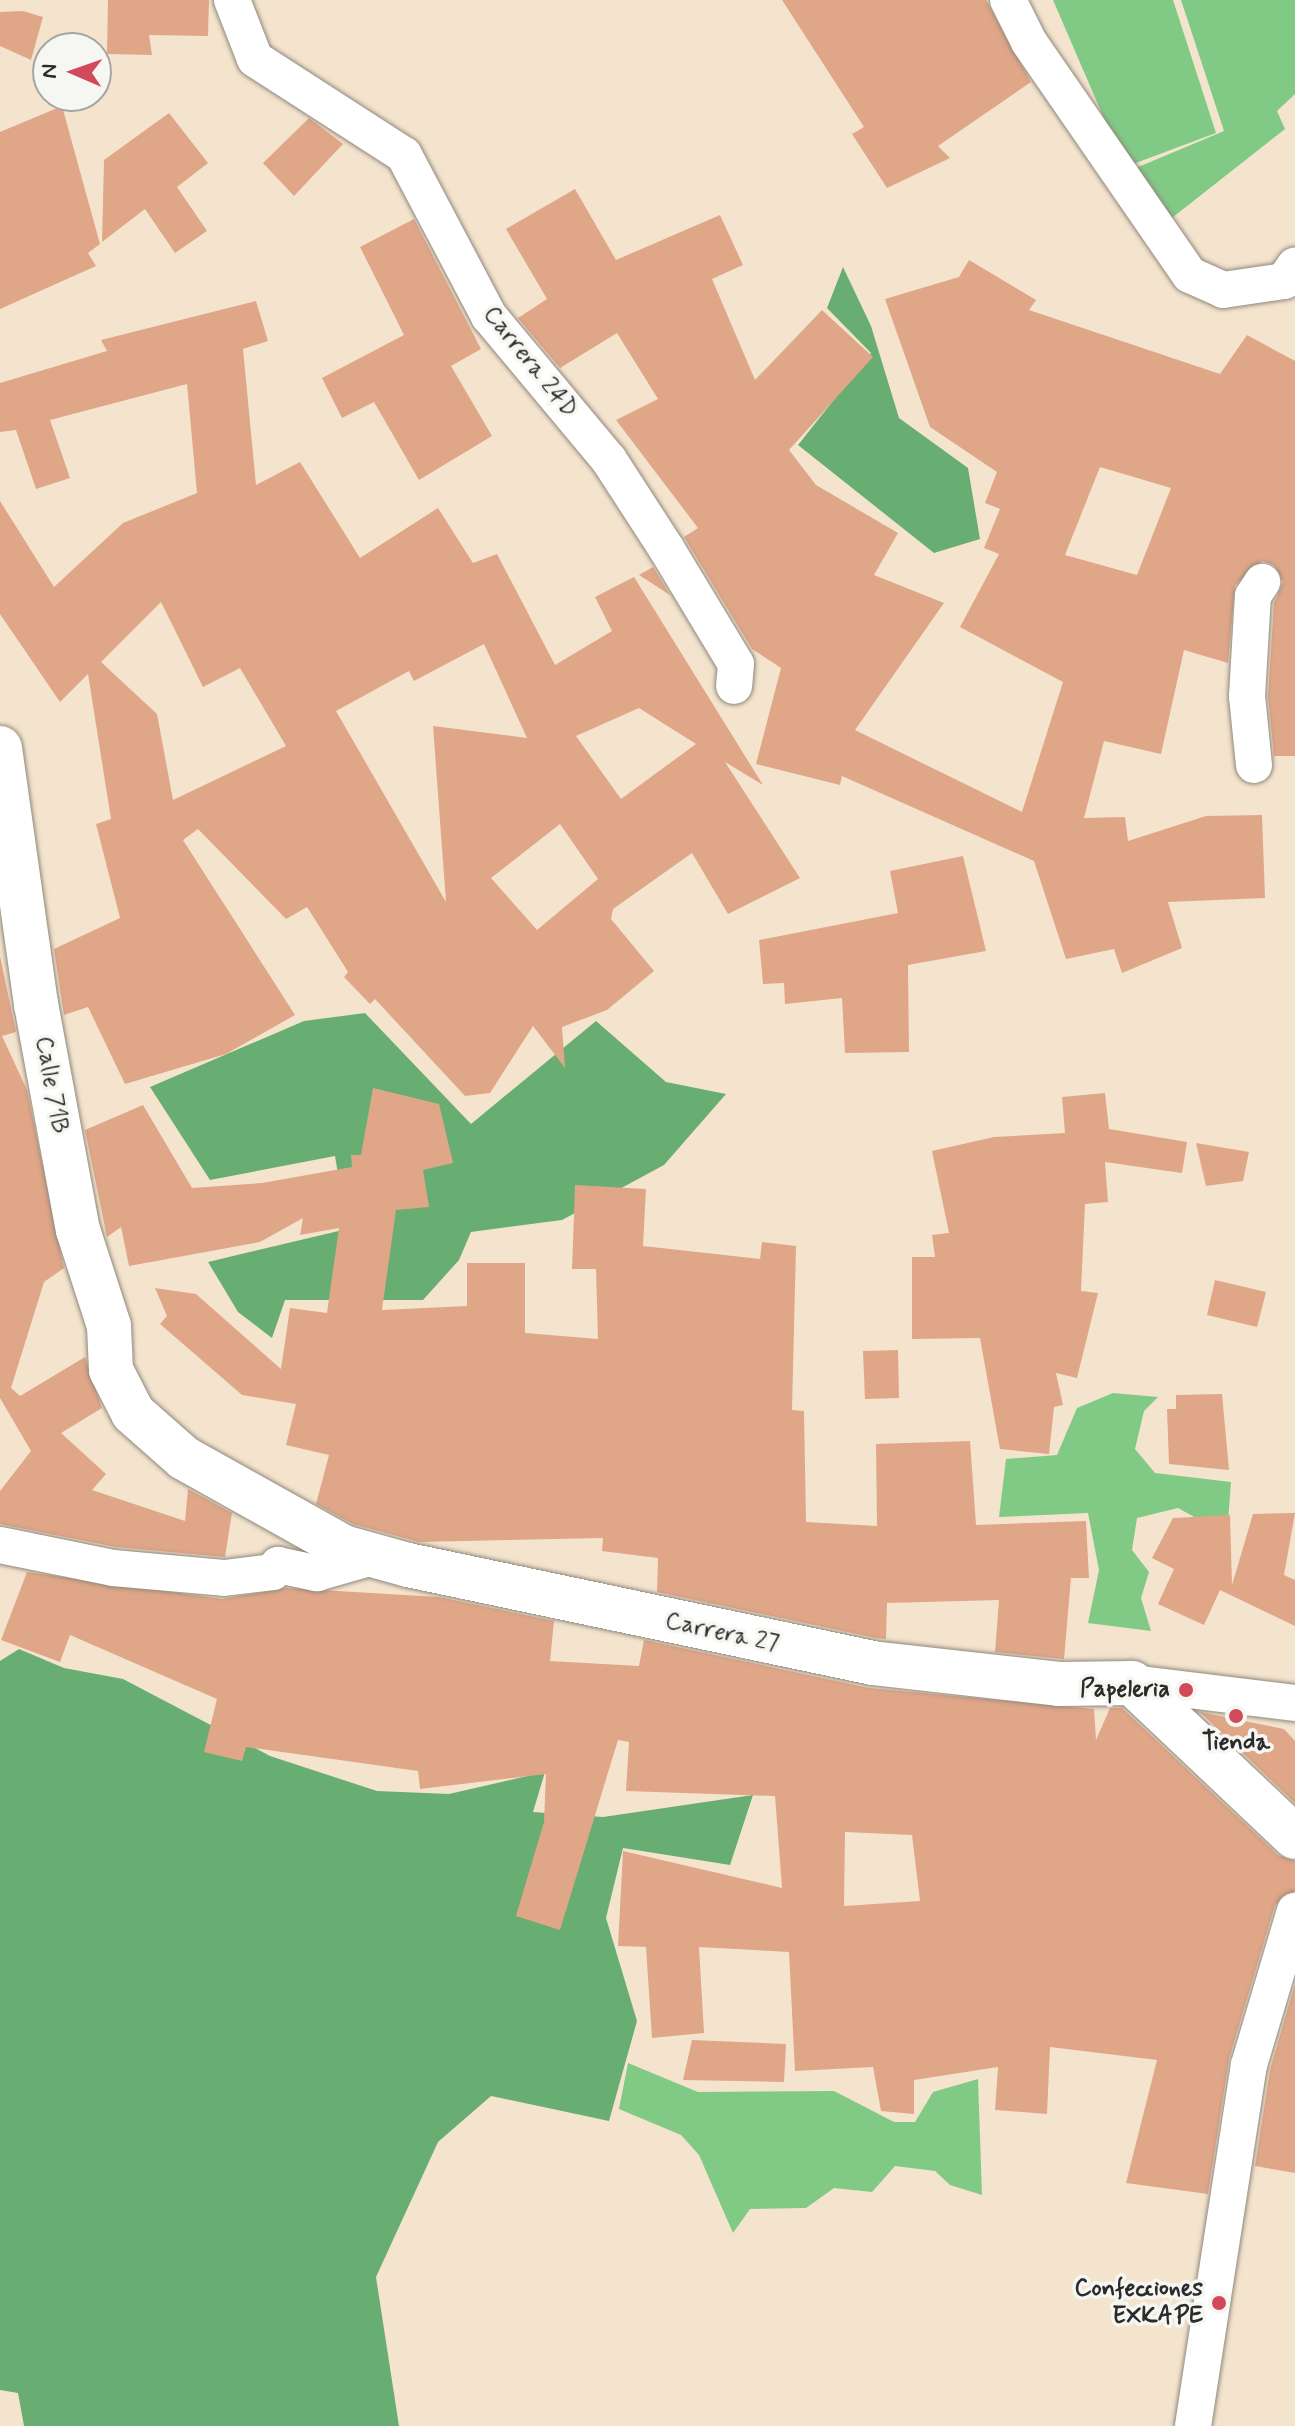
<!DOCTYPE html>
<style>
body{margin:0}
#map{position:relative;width:1295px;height:2426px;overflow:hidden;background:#f4e4ce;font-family:Mynerve,sans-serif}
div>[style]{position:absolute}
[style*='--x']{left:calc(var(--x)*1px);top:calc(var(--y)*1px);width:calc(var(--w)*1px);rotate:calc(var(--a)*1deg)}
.green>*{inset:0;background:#81ca86}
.forest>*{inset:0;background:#68ae73}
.building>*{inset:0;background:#e0a688}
.roads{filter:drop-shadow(0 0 2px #90887c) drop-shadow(0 0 2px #90887c)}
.street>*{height:36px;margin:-18px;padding:0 18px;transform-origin:18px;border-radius:18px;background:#fff}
.secondary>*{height:44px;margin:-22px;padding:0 22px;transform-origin:22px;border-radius:22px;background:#fff}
.dots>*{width:22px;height:22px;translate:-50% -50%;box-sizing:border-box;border:4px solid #f6f6f2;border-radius:50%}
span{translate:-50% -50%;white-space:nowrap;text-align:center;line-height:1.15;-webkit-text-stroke:7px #f6f6f2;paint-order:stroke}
.street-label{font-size:24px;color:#2b2b2b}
.poi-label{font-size:24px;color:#2b2b2b;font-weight:700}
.right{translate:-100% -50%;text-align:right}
.north{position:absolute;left:32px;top:32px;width:80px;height:80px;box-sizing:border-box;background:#f6f6f2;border:2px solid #a5a5a2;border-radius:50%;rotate:272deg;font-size:22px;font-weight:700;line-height:32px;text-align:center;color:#2b2b2b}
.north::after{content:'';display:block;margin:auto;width:28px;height:36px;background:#d1495b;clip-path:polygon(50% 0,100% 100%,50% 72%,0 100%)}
</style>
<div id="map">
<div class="green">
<i style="clip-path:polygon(1053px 0,1173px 0,1216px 133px,1125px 167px)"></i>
<i style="clip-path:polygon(1181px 0,1295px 0,1295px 94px,1277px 111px,1285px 129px,1168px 221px,1131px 170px,1224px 131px)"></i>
<i style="clip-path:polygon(1113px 1393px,1158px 1397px,1144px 1411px,1135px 1449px,1155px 1473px,1231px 1482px,1227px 1535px,1178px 1508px,1137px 1518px,1132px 1550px,1149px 1572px,1141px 1598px,1151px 1631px,1088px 1623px,1099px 1570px,1088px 1513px,999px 1517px,1006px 1459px,1057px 1455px,1077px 1408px)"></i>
<i style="clip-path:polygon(628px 2063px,698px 2092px,834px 2091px,894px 2122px,915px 2122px,933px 2092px,978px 2079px,982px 2195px,950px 2185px,935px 2171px,895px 2166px,872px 2192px,834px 2188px,806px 2208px,750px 2209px,733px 2233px,699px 2155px,681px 2135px,619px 2109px)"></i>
</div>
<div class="forest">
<i style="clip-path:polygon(843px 267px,871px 326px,899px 418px,968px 468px,980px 539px,934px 553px,798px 445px,871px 353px,827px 308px)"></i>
<i style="clip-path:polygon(365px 1013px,471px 1124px,596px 1021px,666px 1082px,726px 1094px,664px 1165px,562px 1220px,471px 1232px,459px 1260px,423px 1300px,285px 1300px,272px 1338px,238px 1312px,208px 1262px,347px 1229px,335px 1156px,210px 1180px,150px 1087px,304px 1021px)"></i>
<i style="clip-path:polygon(19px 1649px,64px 1668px,123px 1679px,270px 1756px,377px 1791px,449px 1794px,545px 1772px,533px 1812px,603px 1817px,753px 1795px,730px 1865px,623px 1848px,606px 1918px,637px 2021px,609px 2121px,491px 2096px,438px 2142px,376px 2277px,399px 2426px,24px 2426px,18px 2393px,0 2390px,0 1661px)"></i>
</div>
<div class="building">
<i style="clip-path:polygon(108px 0,209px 0,208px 36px,149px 35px,152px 55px,107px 54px)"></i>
<i style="clip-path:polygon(782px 0,986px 0,1031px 82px,938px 146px,950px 158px,887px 188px,852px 134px,864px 127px)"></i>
<i style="clip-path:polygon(23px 11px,43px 17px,31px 60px,0 46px,0 12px)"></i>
<i style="clip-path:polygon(62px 106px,100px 244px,88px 253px,96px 266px,0 309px,0 132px)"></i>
<i style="clip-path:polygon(169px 113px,208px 163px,177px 187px,207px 231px,175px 253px,145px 209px,102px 242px,104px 160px)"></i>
<i style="clip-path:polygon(309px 118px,343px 144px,294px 196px,263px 163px)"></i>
<i style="clip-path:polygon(evenodd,575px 189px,616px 260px,720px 215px,743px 265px,712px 279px,755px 380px,822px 310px,873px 357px,789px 450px,816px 485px,898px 533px,874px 575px,944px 603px,855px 730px,1022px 812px,1063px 682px,960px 627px,999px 554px,984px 548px,1000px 509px,985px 503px,997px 472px,930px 427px,885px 299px,959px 277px,969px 260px,1036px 300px,1029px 310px,1220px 374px,1247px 335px,1295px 361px,1295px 756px,1274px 756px,1268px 696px,1274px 603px,1283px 582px,1274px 565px,1262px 561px,1235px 585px,1228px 663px,1184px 650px,1161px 754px,1104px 741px,1084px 818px,1125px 817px,1128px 841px,1206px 816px,1262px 815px,1265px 898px,1168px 902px,1182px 948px,1122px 973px,1114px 949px,1066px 959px,1034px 861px,842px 776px,840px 785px,756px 764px,781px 668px,752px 649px,684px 537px,698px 528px,616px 420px,658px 399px,617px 333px,560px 368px,518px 318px,547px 299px,506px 229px,575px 189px,1100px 467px,1171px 488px,1137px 575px,1065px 555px,1100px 467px)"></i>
<i style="clip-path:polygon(414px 219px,481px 349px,451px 366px,492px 436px,419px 480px,374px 402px,342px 418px,322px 378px,404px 335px,360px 247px)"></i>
<i style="clip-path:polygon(evenodd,256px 301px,268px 341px,243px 349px,256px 485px,300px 462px,360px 558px,438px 508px,473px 563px,497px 554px,555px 665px,612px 631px,595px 597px,634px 577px,763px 785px,725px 762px,800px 878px,728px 914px,692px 853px,613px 909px,611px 919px,654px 971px,607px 1010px,562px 1027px,565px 1068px,533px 1026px,490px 1093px,465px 1096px,375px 999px,370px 1004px,344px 977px,348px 972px,307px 907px,286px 919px,198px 829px,183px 840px,295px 1015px,226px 1054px,125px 1084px,88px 1007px,64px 1015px,54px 949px,120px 918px,96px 824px,111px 819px,88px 674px,60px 702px,0 614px,0 501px,54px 587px,123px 523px,197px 493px,187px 384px,50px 420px,70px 478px,36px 489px,16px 430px,0 432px,0 383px,107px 351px,101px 340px,256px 301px,161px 602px,203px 687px,240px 668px,286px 746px,173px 800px,157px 714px,101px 662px,161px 602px,256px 301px,484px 644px,527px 738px,433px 726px,446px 902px,336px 711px,409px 671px,414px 681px,484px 644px,256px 301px,639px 708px,696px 744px,621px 799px,576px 736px,639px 708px,256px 301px,560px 824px,598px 879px,537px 930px,491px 878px,560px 824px)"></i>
<i style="clip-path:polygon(653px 567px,670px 595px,639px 575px)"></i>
<i style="clip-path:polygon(963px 856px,986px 951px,908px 965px,909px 1052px,845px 1053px,842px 998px,785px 1004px,784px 983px,763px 984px,759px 940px,898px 913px,890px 871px)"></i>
<i style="clip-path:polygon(0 956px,16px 1032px,2px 1036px,27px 1090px,64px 1268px,44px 1282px,11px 1388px,20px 1396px,85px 1357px,102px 1408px,61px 1433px,106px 1474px,92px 1490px,185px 1521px,188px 1489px,232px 1513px,225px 1557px,116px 1547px,0 1524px,0 1491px,31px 1451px,0 1398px)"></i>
<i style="clip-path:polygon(373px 1088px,439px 1104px,453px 1163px,423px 1170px,429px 1207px,396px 1210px,382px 1310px,467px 1306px,467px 1263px,525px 1263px,525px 1333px,598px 1339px,596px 1269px,572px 1269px,575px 1185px,646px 1189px,643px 1246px,760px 1259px,762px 1242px,796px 1246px,792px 1410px,804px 1411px,806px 1522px,877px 1526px,876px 1444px,970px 1441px,976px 1525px,1086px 1521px,1089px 1578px,1071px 1578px,1064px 1659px,995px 1652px,999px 1600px,887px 1603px,886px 1639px,876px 1638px,657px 1592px,658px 1558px,602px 1551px,603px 1538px,419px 1542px,353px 1524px,316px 1504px,329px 1455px,286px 1445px,296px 1404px,242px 1395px,160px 1324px,167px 1316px,155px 1288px,196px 1294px,281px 1369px,290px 1308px,327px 1313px,339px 1228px,300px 1235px,303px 1218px,260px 1242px,129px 1266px,121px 1227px,107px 1237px,85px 1130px,143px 1105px,192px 1188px,262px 1183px,352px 1167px,351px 1155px,361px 1155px)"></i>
<i style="clip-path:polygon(1105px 1093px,1109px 1129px,1187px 1142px,1182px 1173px,1105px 1162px,1108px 1202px,1085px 1204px,1081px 1291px,1098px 1293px,1077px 1378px,1056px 1373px,1063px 1405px,1054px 1407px,1049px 1454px,1000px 1449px,980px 1338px,912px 1339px,912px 1257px,935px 1257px,932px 1235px,949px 1233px,932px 1151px,994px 1137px,1065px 1133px,1062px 1097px)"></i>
<i style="clip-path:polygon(1196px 1143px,1249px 1152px,1243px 1181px,1206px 1186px)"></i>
<i style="clip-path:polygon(1215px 1280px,1266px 1292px,1257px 1327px,1207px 1315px)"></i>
<i style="clip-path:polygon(898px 1350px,899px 1398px,865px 1399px,863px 1351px)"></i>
<i style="clip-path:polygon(1222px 1394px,1229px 1470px,1169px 1464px,1167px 1409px,1176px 1409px,1176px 1395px)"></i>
<i style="clip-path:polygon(1295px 1513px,1284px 1575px,1295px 1580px,1295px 1626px,1220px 1590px,1204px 1625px,1158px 1604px,1174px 1569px,1152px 1558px,1173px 1518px,1230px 1515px,1232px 1585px,1253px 1514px)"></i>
<i style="clip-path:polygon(evenodd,27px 1572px,222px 1599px,286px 1588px,439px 1597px,554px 1621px,550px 1661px,639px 1666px,644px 1640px,869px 1688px,1094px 1709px,1096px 1740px,1110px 1708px,1122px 1708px,1278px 1855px,1295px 1861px,1295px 1891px,1275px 1905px,1229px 2059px,1208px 2194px,1126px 2183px,1157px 2060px,1050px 2047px,1047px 2114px,995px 2110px,998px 2067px,914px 2080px,914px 2114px,881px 2111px,873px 2067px,795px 2071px,789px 1952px,699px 1947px,704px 2033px,652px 2038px,646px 1947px,618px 1946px,623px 1851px,782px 1888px,775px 1796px,626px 1791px,629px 1742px,618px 1740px,560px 1930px,516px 1916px,544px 1822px,546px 1774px,420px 1789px,418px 1771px,246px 1747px,242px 1761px,204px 1752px,217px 1699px,70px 1635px,60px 1662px,1px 1640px,27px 1572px,845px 1832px,912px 1835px,920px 1901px,844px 1906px,845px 1832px)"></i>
<i style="clip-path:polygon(1200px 1712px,1284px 1729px,1295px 1741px,1295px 1803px)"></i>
<i style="clip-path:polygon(1295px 1984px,1295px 2173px,1255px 2166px,1270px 2070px)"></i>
<i style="clip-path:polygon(692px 2040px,786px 2044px,784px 2082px,683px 2080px)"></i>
</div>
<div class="roads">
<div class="street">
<i style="--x:232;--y:0;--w:63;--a:68.7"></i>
<i style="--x:255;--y:59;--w:177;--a:32.8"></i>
<i style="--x:404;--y:155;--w:182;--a:62.2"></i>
<i style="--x:489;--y:316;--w:187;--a:50.2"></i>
<i style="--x:609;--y:460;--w:105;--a:57.1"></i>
<i style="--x:666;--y:548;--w:135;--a:58.9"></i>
<i style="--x:736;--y:664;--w:22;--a:95"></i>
<i style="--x:1008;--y:0;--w:47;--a:63.4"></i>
<i style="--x:1029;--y:42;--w:283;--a:55.4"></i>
<i style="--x:1190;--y:275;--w:36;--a:24"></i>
<i style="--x:1223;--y:290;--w:62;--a:-8.4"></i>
<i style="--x:1284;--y:281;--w:19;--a:-55"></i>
<i style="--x:1254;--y:765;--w:69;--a:-95.8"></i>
<i style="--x:1247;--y:696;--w:100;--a:-86.6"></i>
<i style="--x:1253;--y:596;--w:17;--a:-57"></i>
<i style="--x:0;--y:1545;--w:115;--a:11.5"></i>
<i style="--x:113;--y:1568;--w:111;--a:5.1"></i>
<i style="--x:224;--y:1578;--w:49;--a:-7"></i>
<i style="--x:273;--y:1572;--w:9;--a:-54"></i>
<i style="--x:278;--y:1565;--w:40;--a:12"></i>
<i style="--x:317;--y:1573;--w:61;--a:-16.1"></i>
<i style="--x:1132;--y:1683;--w:164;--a:7"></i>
<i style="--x:1193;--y:2426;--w:365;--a:-81.2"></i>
<i style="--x:1249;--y:2065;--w:161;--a:-73.4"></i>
</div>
<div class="secondary">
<i style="--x:0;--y:748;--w:259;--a:82"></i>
<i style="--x:36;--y:1004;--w:230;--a:79.5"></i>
<i style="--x:78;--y:1230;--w:101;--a:72.1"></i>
<i style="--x:109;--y:1326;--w:44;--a:87.4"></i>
<i style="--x:111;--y:1370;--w:48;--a:62.9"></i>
<i style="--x:133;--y:1413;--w:68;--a:41.4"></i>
<i style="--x:184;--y:1458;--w:182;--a:29.2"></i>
<i style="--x:343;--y:1547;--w:67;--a:15.5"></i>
<i style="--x:408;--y:1565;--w:474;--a:11.9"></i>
<i style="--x:872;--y:1663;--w:188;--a:6.4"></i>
<i style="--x:1059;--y:1684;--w:73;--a:-0.8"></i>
<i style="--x:1132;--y:1683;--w:224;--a:43.4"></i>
</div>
</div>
<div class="dots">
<i style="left:1186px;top:1690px;background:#d1495b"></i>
<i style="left:1236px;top:1716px;background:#d1495b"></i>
<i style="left:1219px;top:2303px;background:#d1495b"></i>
</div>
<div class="street-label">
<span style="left:530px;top:362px;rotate:51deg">Carrera 24D</span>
<span style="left:51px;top:1085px;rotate:80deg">Calle 71B</span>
<span style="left:722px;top:1633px;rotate:12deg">Carrera 27</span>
</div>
<div class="poi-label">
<span class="right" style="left:1170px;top:1690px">Papeleria</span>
<span style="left:1236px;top:1743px">Tienda</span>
<span class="right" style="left:1203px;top:2303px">Confecciones<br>EXKAPE</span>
</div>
<div class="north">N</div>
</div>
